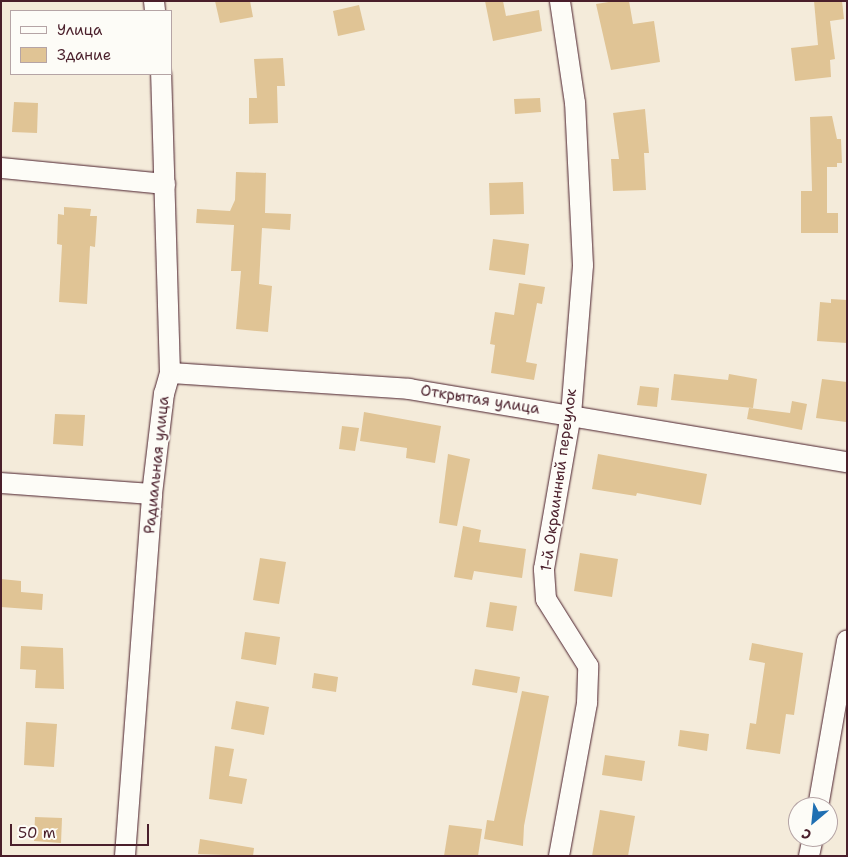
<!DOCTYPE html>
<meta charset="utf-8">
<style>
body{margin:0}
#map{position:relative;width:848px;height:857px;overflow:hidden;background:#f4ebda;font-family:"Shantell Sans",sans-serif}
div>[style]{position:absolute}
[style*='--x']{left:calc(var(--x)*1px);top:calc(var(--y)*1px);width:calc(var(--w)*1px);rotate:calc(var(--a)*1deg)}
.building>*{inset:0;background:#e0c495}
.roads{filter:drop-shadow(0 0 1px #4a1f2b) drop-shadow(0 0 1px #4a1f2b)}
.street>*{height:20px;margin:-10px;padding:0 10px;transform-origin:10px;border-radius:10px;background:#fdfcf7}
span{translate:-50% -50%;white-space:nowrap;text-align:center;line-height:1.15;-webkit-text-stroke:4px #fdfcf7;paint-order:stroke}
.street-label{font-size:15px;color:#4a1f2b}
.frame{position:absolute;inset:0;border:2px solid #4a1f2b;pointer-events:none}
.legend{position:absolute;left:10px;top:10px;width:162px;height:65px;box-sizing:border-box;background:#fdfcf7;border:1px solid #b5a4a5;margin:0;padding:6px 9px;list-style:none;font-size:15px;color:#4a1f2b}
.legend li{display:flex;align-items:center;gap:10px;height:25px}
.legend b{width:25px;border:1px solid #b5a4a5}
.north{position:absolute;left:788px;top:797px;width:50px;height:50px;box-sizing:border-box;background:#fdfcf7;border:1px solid #b5a4a5;border-radius:50%;rotate:208deg;font-size:14px;font-weight:700;line-height:20px;text-align:center;color:#4a1f2b}
.north::after{content:'';display:block;margin:auto;width:18px;height:22px;background:#1f6fb2;clip-path:polygon(50% 0,100% 100%,50% 72%,0 100%)}
.scale{position:absolute;left:10px;top:824px;width:139px;height:22px;box-sizing:border-box;border:2px solid #4a1f2b;border-top:0;padding-left:6px;font-size:15px;line-height:18px;white-space:nowrap;color:#4a1f2b;-webkit-text-stroke:4px #fdfcf7;paint-order:stroke}
</style>
<div id="map">
<div class="building">
<i style="clip-path:polygon(215px 1px,250px 1px,253px 17px,220px 23px)"></i>
<i style="clip-path:polygon(485px 1px,503px 1px,506px 16px,539px 10px,542px 31px,493px 41px)"></i>
<i style="clip-path:polygon(615px 1px,629px 1px,633px 24px,654px 21px,660px 62px,611px 70px,596px 4px)"></i>
<i style="clip-path:polygon(814px 1px,842px 1px,844px 19px,830px 21px,835px 59px,830px 60px,831px 77px,795px 81px,791px 48px,818px 45px)"></i>
<i style="clip-path:polygon(359px 5px,365px 30px,338px 36px,333px 11px)"></i>
<i style="clip-path:polygon(283px 58px,285px 86px,277px 86px,278px 123px,249px 124px,249px 98px,257px 98px,254px 59px)"></i>
<i style="clip-path:polygon(540px 98px,541px 112px,515px 114px,514px 99px)"></i>
<i style="clip-path:polygon(14px 102px,38px 103px,37px 133px,12px 132px)"></i>
<i style="clip-path:polygon(645px 109px,649px 153px,644px 153px,646px 190px,613px 191px,611px 159px,619px 159px,613px 113px)"></i>
<i style="clip-path:polygon(832px 116px,837px 139px,841px 139px,842px 163px,837px 163px,837px 167px,827px 167px,827px 213px,838px 213px,838px 233px,801px 233px,801px 191px,812px 191px,810px 117px)"></i>
<i style="clip-path:polygon(236px 172px,266px 173px,265px 213px,291px 214px,290px 230px,262px 228px,259px 284px,272px 286px,268px 332px,236px 329px,241px 271px,231px 271px,234px 225px,196px 223px,197px 209px,230px 211px,235px 200px)"></i>
<i style="clip-path:polygon(523px 182px,524px 214px,490px 215px,489px 183px)"></i>
<i style="clip-path:polygon(64px 207px,91px 209px,90px 216px,97px 216px,95px 247px,90px 246px,87px 304px,59px 302px,62px 245px,57px 244px,58px 214px,64px 215px)"></i>
<i style="clip-path:polygon(493px 239px,529px 244px,525px 275px,489px 270px)"></i>
<i style="clip-path:polygon(519px 283px,545px 287px,542px 304px,537px 303px,526px 362px,537px 364px,534px 380px,491px 373px,495px 345px,490px 344px,495px 312px,514px 315px)"></i>
<i style="clip-path:polygon(831px 299px,847px 300px,847px 343px,817px 341px,820px 302px,831px 303px)"></i>
<i style="clip-path:polygon(674px 374px,728px 380px,729px 374px,757px 379px,753px 408px,671px 400px)"></i>
<i style="clip-path:polygon(822px 379px,847px 382px,846px 422px,816px 418px)"></i>
<i style="clip-path:polygon(640px 386px,659px 388px,657px 407px,637px 405px)"></i>
<i style="clip-path:polygon(792px 401px,807px 404px,802px 430px,747px 419px,749px 408px,790px 413px)"></i>
<i style="clip-path:polygon(364px 412px,441px 426px,435px 463px,406px 458px,407px 448px,360px 441px)"></i>
<i style="clip-path:polygon(55px 414px,85px 415px,83px 446px,53px 444px)"></i>
<i style="clip-path:polygon(342px 426px,359px 428px,355px 451px,339px 449px)"></i>
<i style="clip-path:polygon(448px 454px,470px 459px,457px 526px,439px 523px)"></i>
<i style="clip-path:polygon(598px 454px,707px 474px,701px 505px,637px 493px,636px 496px,592px 489px)"></i>
<i style="clip-path:polygon(463px 526px,481px 530px,479px 542px,526px 549px,522px 578px,474px 571px,472px 580px,454px 577px)"></i>
<i style="clip-path:polygon(580px 553px,618px 559px,612px 597px,574px 591px)"></i>
<i style="clip-path:polygon(260px 558px,286px 562px,279px 604px,253px 600px)"></i>
<i style="clip-path:polygon(1px 579px,21px 581px,21px 592px,43px 594px,42px 610px,1px 607px)"></i>
<i style="clip-path:polygon(490px 602px,517px 606px,513px 631px,486px 627px)"></i>
<i style="clip-path:polygon(245px 632px,280px 637px,276px 665px,241px 659px)"></i>
<i style="clip-path:polygon(752px 643px,803px 653px,794px 715px,786px 714px,780px 754px,746px 749px,750px 723px,756px 724px,765px 663px,749px 660px)"></i>
<i style="clip-path:polygon(21px 646px,63px 648px,64px 689px,35px 688px,36px 670px,20px 669px)"></i>
<i style="clip-path:polygon(475px 669px,520px 677px,517px 693px,472px 685px)"></i>
<i style="clip-path:polygon(314px 673px,338px 677px,336px 692px,312px 688px)"></i>
<i style="clip-path:polygon(522px 691px,549px 696px,524px 826px,523px 846px,484px 839px,487px 820px,494px 821px)"></i>
<i style="clip-path:polygon(236px 701px,269px 707px,264px 735px,231px 729px)"></i>
<i style="clip-path:polygon(26px 722px,57px 724px,54px 767px,24px 765px)"></i>
<i style="clip-path:polygon(680px 730px,709px 734px,707px 751px,678px 746px)"></i>
<i style="clip-path:polygon(215px 746px,234px 749px,229px 776px,247px 779px,242px 804px,209px 799px)"></i>
<i style="clip-path:polygon(605px 755px,645px 761px,642px 781px,602px 775px)"></i>
<i style="clip-path:polygon(600px 810px,635px 816px,628px 856px,592px 856px)"></i>
<i style="clip-path:polygon(35px 817px,62px 818px,61px 843px,34px 841px)"></i>
<i style="clip-path:polygon(449px 825px,482px 829px,478px 856px,444px 856px)"></i>
<i style="clip-path:polygon(200px 839px,254px 848px,253px 856px,198px 854px)"></i>
</div>
<div class="roads">
<div class="street">
<i style="--x:154;--y:1;--w:10;--a:84"></i>
<i style="--x:1;--y:168;--w:165;--a:5.6"></i>
<i style="--x:170;--y:373;--w:240;--a:3.8"></i>
<i style="--x:409;--y:389;--w:444;--a:9.5"></i>
<i style="--x:1;--y:483;--w:151;--a:4.2"></i>
<i style="--x:818;--y:807;--w:169;--a:-80.1"></i>
<i style="--x:125;--y:856;--w:363;--a:-85.7"></i>
<i style="--x:152;--y:494;--w:101;--a:-83.2"></i>
<i style="--x:164;--y:394;--w:22;--a:-74"></i>
<i style="--x:170;--y:373;--w:299;--a:-91.7"></i>
<i style="--x:559;--y:856;--w:156;--a:-79.6"></i>
<i style="--x:587;--y:703;--w:37;--a:-88"></i>
<i style="--x:588;--y:666;--w:79;--a:-122.1"></i>
<i style="--x:546;--y:599;--w:30;--a:-94"></i>
<i style="--x:544;--y:569;--w:156;--a:-80.1"></i>
<i style="--x:571;--y:415;--w:150;--a:-85.4"></i>
<i style="--x:583;--y:265;--w:162;--a:-92.8"></i>
<i style="--x:575;--y:103;--w:103;--a:-98.4"></i>
<i style="--x:809;--y:856;--w:19;--a:-78"></i>
</div>
</div>
<div class="street-label">
<span style="left:480px;top:400px;rotate:9deg">Открытая улица</span>
<span style="left:157px;top:465px;rotate:-84deg">Радиальная улица</span>
<span style="left:559px;top:480px;rotate:-82deg">1-й Окраинный переулок</span>
</div>
<div class="frame"></div>
<ul class="legend">
<li><b style="height:6px;background:#fdfcf7"></b>Улица</li>
<li><b style="height:14px;background:#e0c495"></b>Здание</li>
</ul>
<div class="north">С</div>
<div class="scale">50 m</div>
</div>
